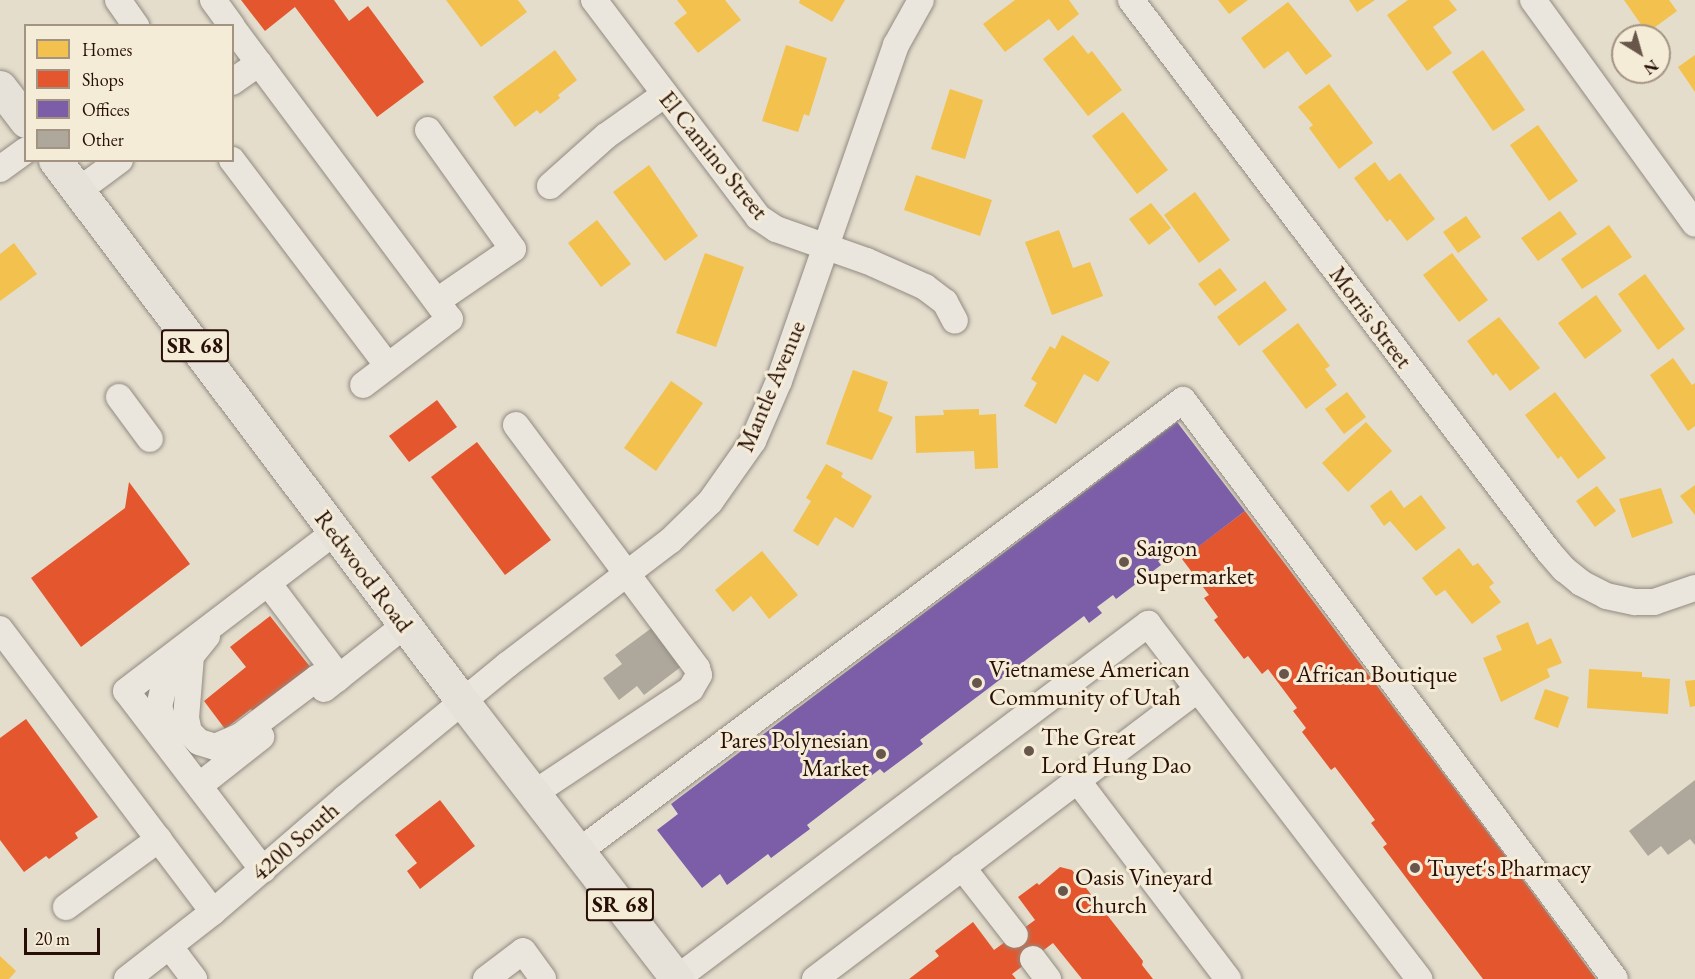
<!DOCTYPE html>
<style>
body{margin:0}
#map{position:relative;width:1695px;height:979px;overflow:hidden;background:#e4ddcc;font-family:"EB Garamond",serif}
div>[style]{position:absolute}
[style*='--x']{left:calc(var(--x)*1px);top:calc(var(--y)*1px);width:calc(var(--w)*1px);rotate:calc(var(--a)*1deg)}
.homes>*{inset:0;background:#f2c14e}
.shops>*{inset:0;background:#e4572e}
.offices>*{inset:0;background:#7b5ea7}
.building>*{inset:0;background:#aea89c}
.roads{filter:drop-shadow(0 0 2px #918a80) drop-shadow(0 0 2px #918a80)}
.minor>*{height:26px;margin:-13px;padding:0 13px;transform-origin:13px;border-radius:13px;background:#eae6de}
.major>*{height:33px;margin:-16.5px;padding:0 16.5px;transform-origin:16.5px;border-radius:16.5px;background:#e7e2d9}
.dots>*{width:16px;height:16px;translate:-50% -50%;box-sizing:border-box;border:3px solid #f5ecd7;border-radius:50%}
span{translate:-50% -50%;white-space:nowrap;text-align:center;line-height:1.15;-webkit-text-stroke:6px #f5ecd7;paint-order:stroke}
.shield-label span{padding:2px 4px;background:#f5ecd7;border:2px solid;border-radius:4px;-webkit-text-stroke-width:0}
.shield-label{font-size:22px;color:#270e06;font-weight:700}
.street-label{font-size:24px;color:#270e06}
.poi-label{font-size:24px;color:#270e06}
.left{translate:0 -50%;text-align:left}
.right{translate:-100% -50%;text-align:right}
.legend{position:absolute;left:24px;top:24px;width:210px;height:138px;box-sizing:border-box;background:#f5ecd7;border:2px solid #a39383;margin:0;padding:8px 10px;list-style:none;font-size:18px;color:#270e06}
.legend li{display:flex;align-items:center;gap:12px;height:30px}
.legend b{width:30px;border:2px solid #a39383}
.north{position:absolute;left:1611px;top:24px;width:60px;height:60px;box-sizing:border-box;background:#f5ecd7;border:2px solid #a39383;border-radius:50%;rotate:143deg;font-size:16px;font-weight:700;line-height:24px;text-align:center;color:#270e06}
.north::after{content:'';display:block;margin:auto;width:21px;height:27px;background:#69564b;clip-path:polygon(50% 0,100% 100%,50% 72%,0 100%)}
.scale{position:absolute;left:24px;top:928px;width:76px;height:27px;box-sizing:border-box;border:3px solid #270e06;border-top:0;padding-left:8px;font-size:18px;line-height:21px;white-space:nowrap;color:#270e06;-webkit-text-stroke:4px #f5ecd7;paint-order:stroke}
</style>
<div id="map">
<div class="homes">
<i style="clip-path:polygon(446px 0,518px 0,527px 12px,481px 47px)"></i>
<i style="clip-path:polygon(677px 0,725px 0,741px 20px,698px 53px,674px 23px,687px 13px)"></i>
<i style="clip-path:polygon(800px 0,845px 0,832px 22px,799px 3px)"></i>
<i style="clip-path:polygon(1015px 0,1069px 0,1079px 14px,1058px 31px,1049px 19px,1005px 52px,983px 24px)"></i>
<i style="clip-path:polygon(1218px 0,1248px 0,1229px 14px)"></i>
<i style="clip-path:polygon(1349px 0,1375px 0,1357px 12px)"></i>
<i style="clip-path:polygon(1408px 0,1449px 0,1457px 10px,1433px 27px,1452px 53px,1427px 71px,1387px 15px)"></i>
<i style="clip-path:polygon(1624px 0,1669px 0,1677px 11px,1647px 33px)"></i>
<i style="clip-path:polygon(1288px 2px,1332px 56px,1306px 75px,1288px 51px,1264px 69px,1241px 38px)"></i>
<i style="clip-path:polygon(1073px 35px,1088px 54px,1092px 51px,1122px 90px,1088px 116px,1043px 59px)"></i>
<i style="clip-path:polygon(786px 45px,827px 58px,809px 116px,804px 114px,798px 132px,762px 121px)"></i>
<i style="clip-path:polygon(555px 50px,577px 80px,558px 95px,560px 98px,540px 114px,537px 110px,515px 127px,493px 97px)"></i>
<i style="clip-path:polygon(1483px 50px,1525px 110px,1493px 131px,1452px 72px)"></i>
<i style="clip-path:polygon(1695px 55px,1695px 92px,1678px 67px)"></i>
<i style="clip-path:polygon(1329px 84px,1373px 143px,1339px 169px,1309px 128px,1313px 125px,1298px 107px)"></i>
<i style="clip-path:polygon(950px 89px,983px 100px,965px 159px,931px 149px)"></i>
<i style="clip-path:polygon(1123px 112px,1168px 170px,1137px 194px,1092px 136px)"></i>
<i style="clip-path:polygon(1538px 125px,1578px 181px,1549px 201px,1510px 145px)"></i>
<i style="clip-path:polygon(1375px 162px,1389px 181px,1400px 173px,1435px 219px,1407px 241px,1390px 219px,1387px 222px,1354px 178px)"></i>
<i style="clip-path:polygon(649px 165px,698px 236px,665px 261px,613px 192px)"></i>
<i style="clip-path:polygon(916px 175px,992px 200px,980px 236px,904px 210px)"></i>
<i style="clip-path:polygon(1195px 192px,1230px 240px,1199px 263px,1164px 215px)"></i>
<i style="clip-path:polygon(1151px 203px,1171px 228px,1149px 245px,1129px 219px)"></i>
<i style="clip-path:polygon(1560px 211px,1577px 234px,1538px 261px,1521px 238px)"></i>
<i style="clip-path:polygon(1466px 216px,1481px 237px,1458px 253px,1443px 232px)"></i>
<i style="clip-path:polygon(597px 220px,631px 264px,601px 287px,568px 243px)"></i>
<i style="clip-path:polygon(1609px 225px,1632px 257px,1582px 289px,1561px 259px)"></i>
<i style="clip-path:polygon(1059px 230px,1073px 268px,1090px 262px,1103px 296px,1052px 315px,1025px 242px)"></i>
<i style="clip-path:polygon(14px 243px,37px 274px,0 301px,0 254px)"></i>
<i style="clip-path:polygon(705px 253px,744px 267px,716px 347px,676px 333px)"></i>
<i style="clip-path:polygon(1452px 253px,1488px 300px,1459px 322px,1423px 275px)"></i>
<i style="clip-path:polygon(1220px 268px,1237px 290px,1215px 306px,1198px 284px)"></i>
<i style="clip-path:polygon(1645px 274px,1685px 329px,1658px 350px,1618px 294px)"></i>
<i style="clip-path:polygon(1265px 281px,1287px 310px,1239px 346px,1217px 317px)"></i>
<i style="clip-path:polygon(1596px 295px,1622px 331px,1585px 359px,1558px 323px)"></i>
<i style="clip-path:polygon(1499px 317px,1540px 368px,1510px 391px,1496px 373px,1493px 376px,1467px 341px)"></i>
<i style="clip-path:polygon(1298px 323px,1330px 366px,1325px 369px,1337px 385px,1306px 409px,1262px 351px)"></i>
<i style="clip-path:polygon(1062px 335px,1110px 362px,1098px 382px,1084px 374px,1056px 424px,1024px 406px,1037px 383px,1031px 379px,1050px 346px,1055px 349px)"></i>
<i style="clip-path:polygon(1673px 358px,1692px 385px,1695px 383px,1695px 426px,1688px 431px,1650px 375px)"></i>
<i style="clip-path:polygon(853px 370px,888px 382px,878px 411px,893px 417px,872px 460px,826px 444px)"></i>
<i style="clip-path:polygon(671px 381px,703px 403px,656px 471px,624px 448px)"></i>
<i style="clip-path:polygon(1347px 392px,1366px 417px,1344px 434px,1325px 409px)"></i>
<i style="clip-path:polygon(1555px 392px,1606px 458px,1578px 479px,1561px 456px,1558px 459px,1525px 415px)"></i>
<i style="clip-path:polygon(979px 409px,979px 415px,996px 414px,998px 468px,975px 469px,974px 451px,916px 453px,915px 416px,944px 415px,943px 410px)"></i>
<i style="clip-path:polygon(1366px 422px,1392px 451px,1348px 492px,1322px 463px)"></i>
<i style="clip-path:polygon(826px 464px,843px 473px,841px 477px,872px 496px,853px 528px,835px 517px,818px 546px,793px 531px,811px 501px,806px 498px)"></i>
<i style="clip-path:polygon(1695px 485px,1695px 515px,1680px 496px)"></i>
<i style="clip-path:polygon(1597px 486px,1616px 511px,1595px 527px,1576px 501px)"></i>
<i style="clip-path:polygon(1661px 488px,1673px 523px,1632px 538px,1619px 499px)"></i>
<i style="clip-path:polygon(1391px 490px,1404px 508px,1421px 495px,1446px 528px,1416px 551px,1390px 521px,1384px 526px,1370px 506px)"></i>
<i style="clip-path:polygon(1459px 548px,1473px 566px,1478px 563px,1494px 583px,1489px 587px,1501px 602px,1472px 624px,1445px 590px,1436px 596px,1422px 578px)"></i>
<i style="clip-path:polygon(762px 551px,798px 595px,769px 619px,751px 596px,733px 612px,715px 590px)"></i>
<i style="clip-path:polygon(1528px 622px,1537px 645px,1551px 638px,1562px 663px,1547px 669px,1550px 677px,1501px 702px,1483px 658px,1502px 650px,1496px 636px)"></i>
<i style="clip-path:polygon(1589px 669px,1642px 672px,1642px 677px,1670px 679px,1668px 714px,1587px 708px)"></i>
<i style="clip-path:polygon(1695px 680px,1695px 706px,1690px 707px,1685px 681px)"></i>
<i style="clip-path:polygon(1545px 689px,1569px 697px,1558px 728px,1534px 719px)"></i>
<i style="clip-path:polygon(0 956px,16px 971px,9px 979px,0 979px)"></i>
</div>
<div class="shops">
<i style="clip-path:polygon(241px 0,334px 0,349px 21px,368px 6px,424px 82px,377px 117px,295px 7px,265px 31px)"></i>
<i style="clip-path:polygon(437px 400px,457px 427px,409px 462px,389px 436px)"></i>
<i style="clip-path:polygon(477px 442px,551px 540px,505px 575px,431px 477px)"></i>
<i style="clip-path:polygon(129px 482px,190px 564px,81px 647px,31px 578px,125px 508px)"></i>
<i style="clip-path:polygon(1245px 511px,1501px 850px,1596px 979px,1483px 979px,1425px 903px,1383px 847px,1387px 844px,1371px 823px,1375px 820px,1335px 767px,1331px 770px,1302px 732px,1306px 728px,1293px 711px,1297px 708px,1268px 669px,1262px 674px,1248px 656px,1244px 659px,1214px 620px,1218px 617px,1204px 598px,1209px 595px,1182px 559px)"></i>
<i style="clip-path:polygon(270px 616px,315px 673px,257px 718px,251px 709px,225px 729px,204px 701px,246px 667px,230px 647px)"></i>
<i style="clip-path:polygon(26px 719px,98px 817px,75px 833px,78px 838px,49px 859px,46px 856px,24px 872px,0 840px,0 738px)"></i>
<i style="clip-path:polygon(440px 800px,475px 846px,420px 889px,407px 871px,417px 863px,395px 835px)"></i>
<i style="clip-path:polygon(1060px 867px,1072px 870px,1143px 961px,1142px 965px,1153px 979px,1082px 979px,1053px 943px,1012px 974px,1016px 979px,909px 979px,939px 956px,935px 951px,973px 922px,994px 950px,1035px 920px,1018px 897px,1037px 883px,1039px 885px)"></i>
</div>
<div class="offices">
<i style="clip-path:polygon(1177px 422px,1245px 511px,1185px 557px,1177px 547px,1158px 561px,1161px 565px,1116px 599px,1113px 595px,1097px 607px,1102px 613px,1089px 623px,1084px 616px,920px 740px,923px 744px,884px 773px,880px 769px,807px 825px,810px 829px,771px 858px,768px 854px,727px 885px,720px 874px,702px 888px,657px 830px,678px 814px,671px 804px)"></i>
</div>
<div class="building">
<i style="clip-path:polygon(653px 627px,682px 666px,644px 695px,637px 686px,619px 700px,603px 678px,622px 664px,615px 655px)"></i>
<i style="clip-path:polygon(1695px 780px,1695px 845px,1690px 839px,1668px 855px,1661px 846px,1648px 856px,1629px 831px)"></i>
</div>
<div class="roads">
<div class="minor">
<i style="--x:118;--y:0;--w:32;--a:55"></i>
<i style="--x:213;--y:0;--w:32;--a:54"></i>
<i style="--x:594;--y:0;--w:272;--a:52.9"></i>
<i style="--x:758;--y:217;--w:22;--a:34"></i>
<i style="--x:776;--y:229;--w:96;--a:19.4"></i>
<i style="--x:867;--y:261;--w:64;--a:24.1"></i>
<i style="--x:925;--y:287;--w:25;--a:37"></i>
<i style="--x:945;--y:302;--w:21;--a:62"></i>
<i style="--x:1131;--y:0;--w:692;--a:52.87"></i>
<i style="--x:1549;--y:552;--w:23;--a:49"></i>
<i style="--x:1564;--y:569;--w:22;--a:39"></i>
<i style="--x:1581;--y:583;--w:28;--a:27"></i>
<i style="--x:1606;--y:596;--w:30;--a:12"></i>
<i style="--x:1635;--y:602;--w:19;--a:0"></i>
<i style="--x:1654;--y:602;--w:43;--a:-18.9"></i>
<i style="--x:1533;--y:0;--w:276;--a:54.1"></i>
<i style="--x:232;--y:27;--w:364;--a:53.3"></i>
<i style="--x:450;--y:319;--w:109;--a:142.8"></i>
<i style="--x:232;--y:82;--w:33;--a:-35"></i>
<i style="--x:428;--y:130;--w:146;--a:54.5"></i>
<i style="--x:513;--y:249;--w:92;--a:145.6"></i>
<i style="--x:232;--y:160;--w:258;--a:52.9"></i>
<i style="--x:0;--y:169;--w:32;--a:-36"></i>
<i style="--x:550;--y:186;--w:75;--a:-41.8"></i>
<i style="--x:606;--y:136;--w:72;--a:-35.4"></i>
<i style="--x:78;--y:191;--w:52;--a:-36.4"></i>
<i style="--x:119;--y:397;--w:52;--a:53.6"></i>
<i style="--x:516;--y:425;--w:303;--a:53.3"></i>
<i style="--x:697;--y:668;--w:7;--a:74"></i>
<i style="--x:699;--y:675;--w:16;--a:120"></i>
<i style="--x:691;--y:689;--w:190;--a:146.4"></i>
<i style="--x:268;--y:583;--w:118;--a:52.9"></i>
<i style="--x:0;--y:629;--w:354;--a:53"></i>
<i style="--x:207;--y:636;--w:26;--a:129"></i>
<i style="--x:191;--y:656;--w:62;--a:94.6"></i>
<i style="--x:186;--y:718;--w:14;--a:78"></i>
<i style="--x:189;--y:732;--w:14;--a:45"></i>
<i style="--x:199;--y:742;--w:17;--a:17"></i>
<i style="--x:215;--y:747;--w:26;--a:-23"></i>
<i style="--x:239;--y:737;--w:98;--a:-37.1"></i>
<i style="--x:317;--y:678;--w:20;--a:3"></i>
<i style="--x:324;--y:689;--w:103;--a:-38.3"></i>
<i style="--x:175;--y:734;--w:16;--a:-135"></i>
<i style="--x:164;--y:723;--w:17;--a:-107"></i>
<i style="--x:159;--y:707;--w:28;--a:-77"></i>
<i style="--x:165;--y:680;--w:29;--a:-41"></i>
<i style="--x:1077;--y:780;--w:250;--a:52.8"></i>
<i style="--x:200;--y:785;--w:78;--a:-38.2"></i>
<i style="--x:578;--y:852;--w:755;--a:-36.76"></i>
<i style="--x:1183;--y:400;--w:722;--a:53.27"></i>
<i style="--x:962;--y:867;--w:86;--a:52.1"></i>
<i style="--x:263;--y:870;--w:225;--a:-127.4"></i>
<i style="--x:126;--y:691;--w:263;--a:-37.3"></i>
<i style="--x:66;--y:907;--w:115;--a:-36.2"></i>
<i style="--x:170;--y:947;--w:40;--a:53"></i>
<i style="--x:1033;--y:959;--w:25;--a:53"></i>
<i style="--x:127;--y:979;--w:109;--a:-37.9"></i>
<i style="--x:213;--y:912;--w:174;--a:-40.8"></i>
<i style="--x:345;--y:798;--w:210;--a:-39.4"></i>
<i style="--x:507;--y:665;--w:205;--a:-37.3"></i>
<i style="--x:670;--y:541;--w:56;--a:-44.3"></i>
<i style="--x:710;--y:502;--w:75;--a:-54.8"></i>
<i style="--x:753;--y:441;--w:65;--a:-66.6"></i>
<i style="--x:779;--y:381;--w:356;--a:-70.8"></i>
<i style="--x:896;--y:45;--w:51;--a:-60.9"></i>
<i style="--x:486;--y:979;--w:46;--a:-37.1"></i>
<i style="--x:523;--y:951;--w:34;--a:54"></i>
<i style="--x:676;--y:979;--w:591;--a:-36.95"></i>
<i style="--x:1148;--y:624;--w:447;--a:52.6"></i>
<i style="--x:815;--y:979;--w:480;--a:-37.1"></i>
</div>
<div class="major">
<i style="--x:0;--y:87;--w:43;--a:52.6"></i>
<i style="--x:55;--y:160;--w:678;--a:53.03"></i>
<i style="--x:463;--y:702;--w:350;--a:52.3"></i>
</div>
</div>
<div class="dots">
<i style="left:1124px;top:562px;background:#69564b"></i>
<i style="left:1284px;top:674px;background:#69564b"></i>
<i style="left:977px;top:683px;background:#69564b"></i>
<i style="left:1029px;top:751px;background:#69564b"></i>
<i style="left:881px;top:754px;background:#69564b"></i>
<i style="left:1415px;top:868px;background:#69564b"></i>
<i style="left:1063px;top:891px;background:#69564b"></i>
</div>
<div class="shield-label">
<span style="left:195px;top:346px">SR 68</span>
<span style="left:620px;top:905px">SR 68</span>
</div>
<div class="street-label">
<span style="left:714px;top:155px;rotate:51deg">El Camino Street</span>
<span style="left:1371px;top:317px;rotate:53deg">Morris Street</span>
<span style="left:771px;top:386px;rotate:-67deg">Mantle Avenue</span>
<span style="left:364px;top:571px;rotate:53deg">Redwood Road</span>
<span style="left:295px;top:841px;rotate:-41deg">4200 South</span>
</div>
<div class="poi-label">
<span class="left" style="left:1136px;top:562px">Saigon<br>Supermarket</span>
<span class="left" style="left:989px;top:683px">Vietnamese American<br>Community of Utah</span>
<span class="left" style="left:1296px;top:674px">African Boutique</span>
<span class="left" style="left:1041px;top:751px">The Great<br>Lord Hung Dao</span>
<span class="right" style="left:869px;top:754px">Pares Polynesian<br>Market</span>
<span class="left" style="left:1427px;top:868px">Tuyet's Pharmacy</span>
<span class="left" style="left:1075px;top:891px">Oasis Vineyard<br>Church</span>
</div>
<ul class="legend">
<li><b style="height:16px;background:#f2c14e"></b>Homes</li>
<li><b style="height:16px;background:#e4572e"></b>Shops</li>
<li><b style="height:16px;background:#7b5ea7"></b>Offices</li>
<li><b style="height:16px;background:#aea89c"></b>Other</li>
</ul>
<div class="north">N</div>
<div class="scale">20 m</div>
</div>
